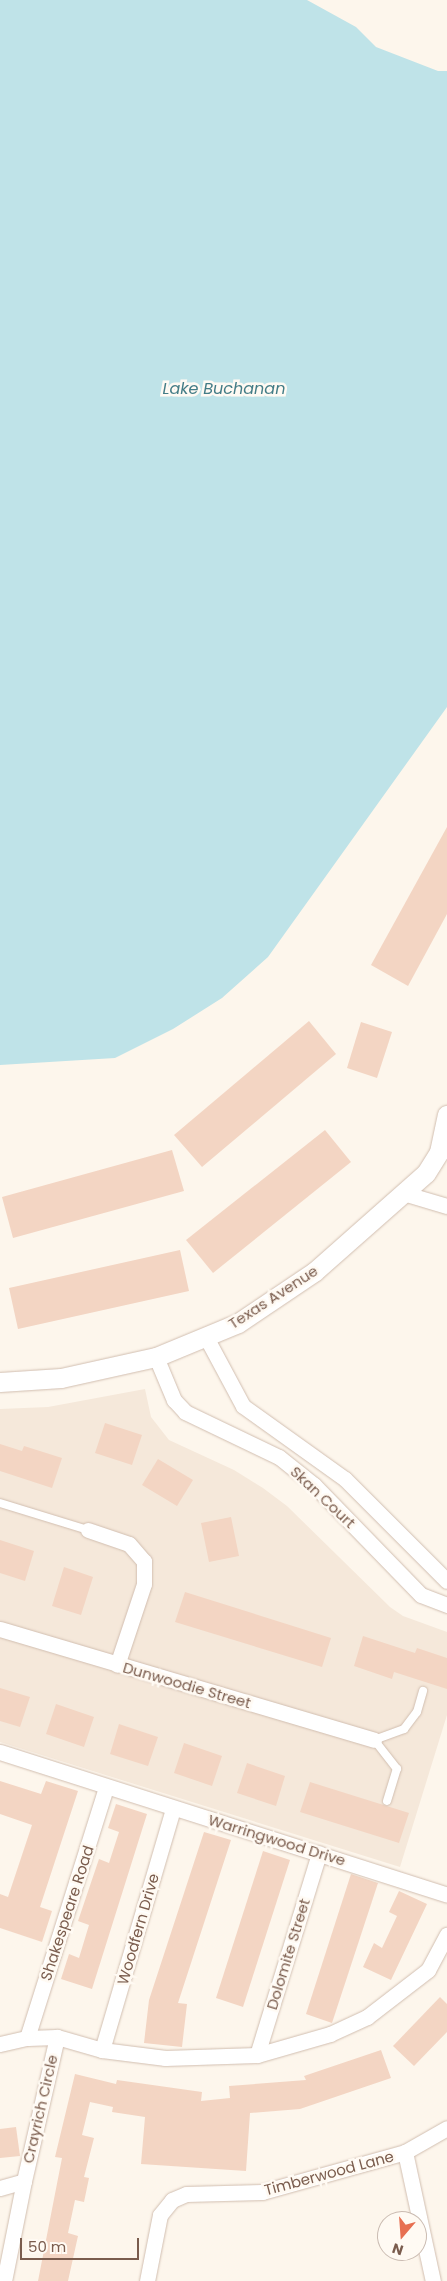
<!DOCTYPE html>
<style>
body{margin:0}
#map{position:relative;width:447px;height:2281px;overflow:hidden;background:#fdf6ec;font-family:Poppins,sans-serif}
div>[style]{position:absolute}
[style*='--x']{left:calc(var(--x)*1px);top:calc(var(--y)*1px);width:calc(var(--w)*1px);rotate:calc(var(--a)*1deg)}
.residential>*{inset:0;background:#f5e8da}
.water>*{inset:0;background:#bfe3e8}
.building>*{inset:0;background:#f3d5c3}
.roads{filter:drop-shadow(0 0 1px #d1beb0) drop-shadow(0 0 1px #d1beb0)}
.service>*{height:8px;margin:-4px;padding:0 4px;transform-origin:4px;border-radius:4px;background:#fff}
.minor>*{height:15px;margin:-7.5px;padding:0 7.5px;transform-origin:7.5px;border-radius:7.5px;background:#fff}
.tertiary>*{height:19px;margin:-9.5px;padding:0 9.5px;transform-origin:9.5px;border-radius:9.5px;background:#fff}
span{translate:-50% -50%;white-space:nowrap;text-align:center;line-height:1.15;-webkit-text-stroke:5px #fffaf3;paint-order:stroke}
.street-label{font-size:15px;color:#7a5c4d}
.water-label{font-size:16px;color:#437c86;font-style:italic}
.north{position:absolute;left:377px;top:2211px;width:50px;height:50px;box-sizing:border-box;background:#fffaf3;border:1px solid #cabbb1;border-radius:50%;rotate:198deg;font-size:14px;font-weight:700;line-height:20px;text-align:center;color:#7a5c4d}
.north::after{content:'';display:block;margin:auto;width:18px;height:22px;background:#e76f51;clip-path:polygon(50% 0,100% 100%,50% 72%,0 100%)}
.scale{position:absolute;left:20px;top:2238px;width:119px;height:22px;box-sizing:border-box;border:2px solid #7a5c4d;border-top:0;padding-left:6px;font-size:15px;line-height:18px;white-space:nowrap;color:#7a5c4d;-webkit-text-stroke:4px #fffaf3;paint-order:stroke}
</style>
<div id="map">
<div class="residential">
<i style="clip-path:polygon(145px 1389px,151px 1417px,169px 1440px,234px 1470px,263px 1488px,287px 1506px,390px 1607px,403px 1616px,447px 1632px,447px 1715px,400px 1867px,0 1742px,0 1409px,48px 1407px)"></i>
</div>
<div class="water">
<i style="clip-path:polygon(0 0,307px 0,356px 27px,376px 47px,438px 71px,447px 71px,447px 707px,268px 957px,222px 998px,173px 1029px,115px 1058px,0 1065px)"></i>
</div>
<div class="building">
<i style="clip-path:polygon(447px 827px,447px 914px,408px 986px,371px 965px)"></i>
<i style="clip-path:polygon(309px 1021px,336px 1054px,202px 1167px,174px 1135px)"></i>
<i style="clip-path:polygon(361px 1022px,392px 1032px,377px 1078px,347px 1068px)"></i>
<i style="clip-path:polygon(325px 1130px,351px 1162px,213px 1273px,186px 1240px)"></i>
<i style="clip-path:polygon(172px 1150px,184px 1191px,13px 1238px,2px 1197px)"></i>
<i style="clip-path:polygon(180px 1250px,189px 1291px,18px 1329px,9px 1288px)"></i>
<i style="clip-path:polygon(105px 1423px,142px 1435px,132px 1465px,95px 1453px)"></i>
<i style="clip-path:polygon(0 1444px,22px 1451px,24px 1446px,62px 1458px,52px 1488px,0 1471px)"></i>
<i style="clip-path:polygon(158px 1459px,193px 1480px,177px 1506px,142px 1485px)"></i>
<i style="clip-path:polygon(231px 1517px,239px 1556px,209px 1562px,201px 1523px)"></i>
<i style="clip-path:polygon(0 1540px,34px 1551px,25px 1581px,0 1573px)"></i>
<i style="clip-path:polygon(64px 1567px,93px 1577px,81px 1615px,52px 1606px)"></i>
<i style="clip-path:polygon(185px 1592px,331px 1638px,322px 1667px,175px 1622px)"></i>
<i style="clip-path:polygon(363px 1636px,415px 1653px,417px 1648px,447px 1658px,447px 1689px,394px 1672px,392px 1679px,354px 1666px)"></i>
<i style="clip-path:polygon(0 1688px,30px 1697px,20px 1727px,0 1721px)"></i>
<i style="clip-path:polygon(56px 1704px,94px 1717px,84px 1747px,46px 1734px)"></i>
<i style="clip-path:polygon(119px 1724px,158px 1737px,148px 1766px,110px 1754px)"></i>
<i style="clip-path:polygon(184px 1743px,222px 1756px,212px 1786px,174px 1773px)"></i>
<i style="clip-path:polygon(247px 1763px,285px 1776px,276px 1806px,237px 1793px)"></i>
<i style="clip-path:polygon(0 1781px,41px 1794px,46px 1781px,78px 1791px,40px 1907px,52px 1911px,42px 1942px,0 1928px,0 1894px,8px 1897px,32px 1825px,0 1814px)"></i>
<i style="clip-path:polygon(310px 1782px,409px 1813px,399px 1843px,300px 1812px)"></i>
<i style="clip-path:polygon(116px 1804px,147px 1814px,92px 1989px,61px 1979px,69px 1954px,79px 1958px,89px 1925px,78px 1921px,99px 1859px,109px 1863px,119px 1832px,108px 1828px)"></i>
<i style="clip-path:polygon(204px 1832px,231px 1840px,178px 2003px,187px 2004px,182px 2047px,144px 2043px,149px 2000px)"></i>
<i style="clip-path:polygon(263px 1851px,290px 1860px,243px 2007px,216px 1998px)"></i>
<i style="clip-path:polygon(351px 1874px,378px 1883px,332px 2023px,306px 2014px)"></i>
<i style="clip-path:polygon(399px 1891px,427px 1904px,391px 1980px,363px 1967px,374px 1943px,382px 1948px,397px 1916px,389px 1912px)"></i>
<i style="clip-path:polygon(440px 1997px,447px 2004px,447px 2032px,414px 2066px,393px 2046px)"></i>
<i style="clip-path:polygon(381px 2050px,391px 2078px,300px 2109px,250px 2113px,246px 2171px,141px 2164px,145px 2117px,112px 2112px,113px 2107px,90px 2102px,82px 2135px,94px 2138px,84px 2177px,89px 2178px,84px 2202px,75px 2200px,68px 2233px,78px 2236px,68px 2281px,38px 2281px,62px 2158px,55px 2157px,75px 2074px,116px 2084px,117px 2080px,202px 2092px,201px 2101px,230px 2098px,229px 2086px,306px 2080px,304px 2076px)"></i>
<i style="clip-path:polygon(16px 2127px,20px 2156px,0 2158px,0 2129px)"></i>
</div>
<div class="roads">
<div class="service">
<i style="--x:0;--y:1503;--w:92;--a:17.1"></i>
<i style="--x:387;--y:1801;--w:34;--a:-73"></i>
<i style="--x:397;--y:1769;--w:37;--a:-128"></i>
<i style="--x:374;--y:1740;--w:32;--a:-20"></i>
<i style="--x:404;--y:1729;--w:21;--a:-53"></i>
<i style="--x:417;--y:1712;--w:22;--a:-74"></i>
</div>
<div class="minor">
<i style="--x:403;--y:1193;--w:46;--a:16.5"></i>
<i style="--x:206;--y:1337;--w:78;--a:61.8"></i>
<i style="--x:243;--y:1406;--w:125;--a:35.6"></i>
<i style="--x:345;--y:1479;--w:144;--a:45"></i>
<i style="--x:156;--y:1357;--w:47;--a:67.3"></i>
<i style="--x:174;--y:1400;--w:16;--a:47"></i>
<i style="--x:185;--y:1412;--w:104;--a:25.6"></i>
<i style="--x:279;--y:1457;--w:45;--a:38.7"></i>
<i style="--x:314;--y:1485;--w:153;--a:45.8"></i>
<i style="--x:421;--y:1595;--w:28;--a:21"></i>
<i style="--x:88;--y:1530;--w:43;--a:18.9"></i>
<i style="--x:129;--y:1544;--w:23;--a:49"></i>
<i style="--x:144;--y:1561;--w:23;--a:90"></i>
<i style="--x:144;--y:1584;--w:85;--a:108.4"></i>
<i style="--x:0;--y:1629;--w:390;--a:16.5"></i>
<i style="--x:0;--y:1752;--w:469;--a:17.7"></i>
<i style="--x:27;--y:2038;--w:262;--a:-72.5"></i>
<i style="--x:0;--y:2044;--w:28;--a:-13"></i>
<i style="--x:27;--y:2038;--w:30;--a:-2"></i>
<i style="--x:57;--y:2037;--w:47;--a:16.1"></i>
<i style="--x:102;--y:2050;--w:64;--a:7.2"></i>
<i style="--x:165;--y:2058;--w:92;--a:-1.9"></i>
<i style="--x:257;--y:2055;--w:76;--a:-16"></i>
<i style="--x:330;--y:2034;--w:41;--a:-24.7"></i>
<i style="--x:367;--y:2017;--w:77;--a:-37.6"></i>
<i style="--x:428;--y:1970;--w:40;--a:-62"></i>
<i style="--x:102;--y:2050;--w:251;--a:-73.6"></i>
<i style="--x:257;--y:2055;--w:211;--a:-72.9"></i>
<i style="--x:405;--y:2152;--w:132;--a:77.8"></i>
<i style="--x:24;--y:2181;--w:148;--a:-77.1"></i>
<i style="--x:0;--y:2188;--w:25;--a:-16"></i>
<i style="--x:24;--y:2181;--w:102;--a:101.3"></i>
<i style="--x:147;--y:2281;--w:67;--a:-78.9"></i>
<i style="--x:160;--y:2215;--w:19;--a:-51"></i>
<i style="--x:172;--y:2200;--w:15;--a:-23"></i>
<i style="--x:186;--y:2194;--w:76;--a:-1.5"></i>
<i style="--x:262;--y:2192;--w:148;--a:-15.6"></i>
<i style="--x:405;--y:2152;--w:48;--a:-29.7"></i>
</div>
<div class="tertiary">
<i style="--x:0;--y:1382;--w:61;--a:-3.8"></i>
<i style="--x:61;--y:1378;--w:97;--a:-12.5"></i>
<i style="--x:156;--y:1357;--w:89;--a:-22.5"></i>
<i style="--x:238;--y:1323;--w:92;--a:-33.9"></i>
<i style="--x:314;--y:1272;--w:149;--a:-41.5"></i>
<i style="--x:426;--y:1173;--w:25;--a:-58"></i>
<i style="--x:439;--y:1152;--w:38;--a:-78"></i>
</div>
</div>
<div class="street-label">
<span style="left:273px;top:1297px;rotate:-33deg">Texas Avenue</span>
<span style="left:323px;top:1497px;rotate:43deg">Skan Court</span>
<span style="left:187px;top:1685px;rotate:16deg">Dunwoodie Street</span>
<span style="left:277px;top:1840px;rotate:17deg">Warringwood Drive</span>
<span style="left:67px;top:1913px;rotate:-72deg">Shakespeare Road</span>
<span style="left:138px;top:1929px;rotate:-74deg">Woodfern Drive</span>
<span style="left:288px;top:1954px;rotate:-73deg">Dolomite Street</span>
<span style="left:40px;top:2109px;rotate:-77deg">Crayrich Circle</span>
<span style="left:329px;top:2173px;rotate:-15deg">Timberwood Lane</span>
</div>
<div class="water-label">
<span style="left:224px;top:389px">Lake Buchanan</span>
</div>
<div class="north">N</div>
<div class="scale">50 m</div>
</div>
